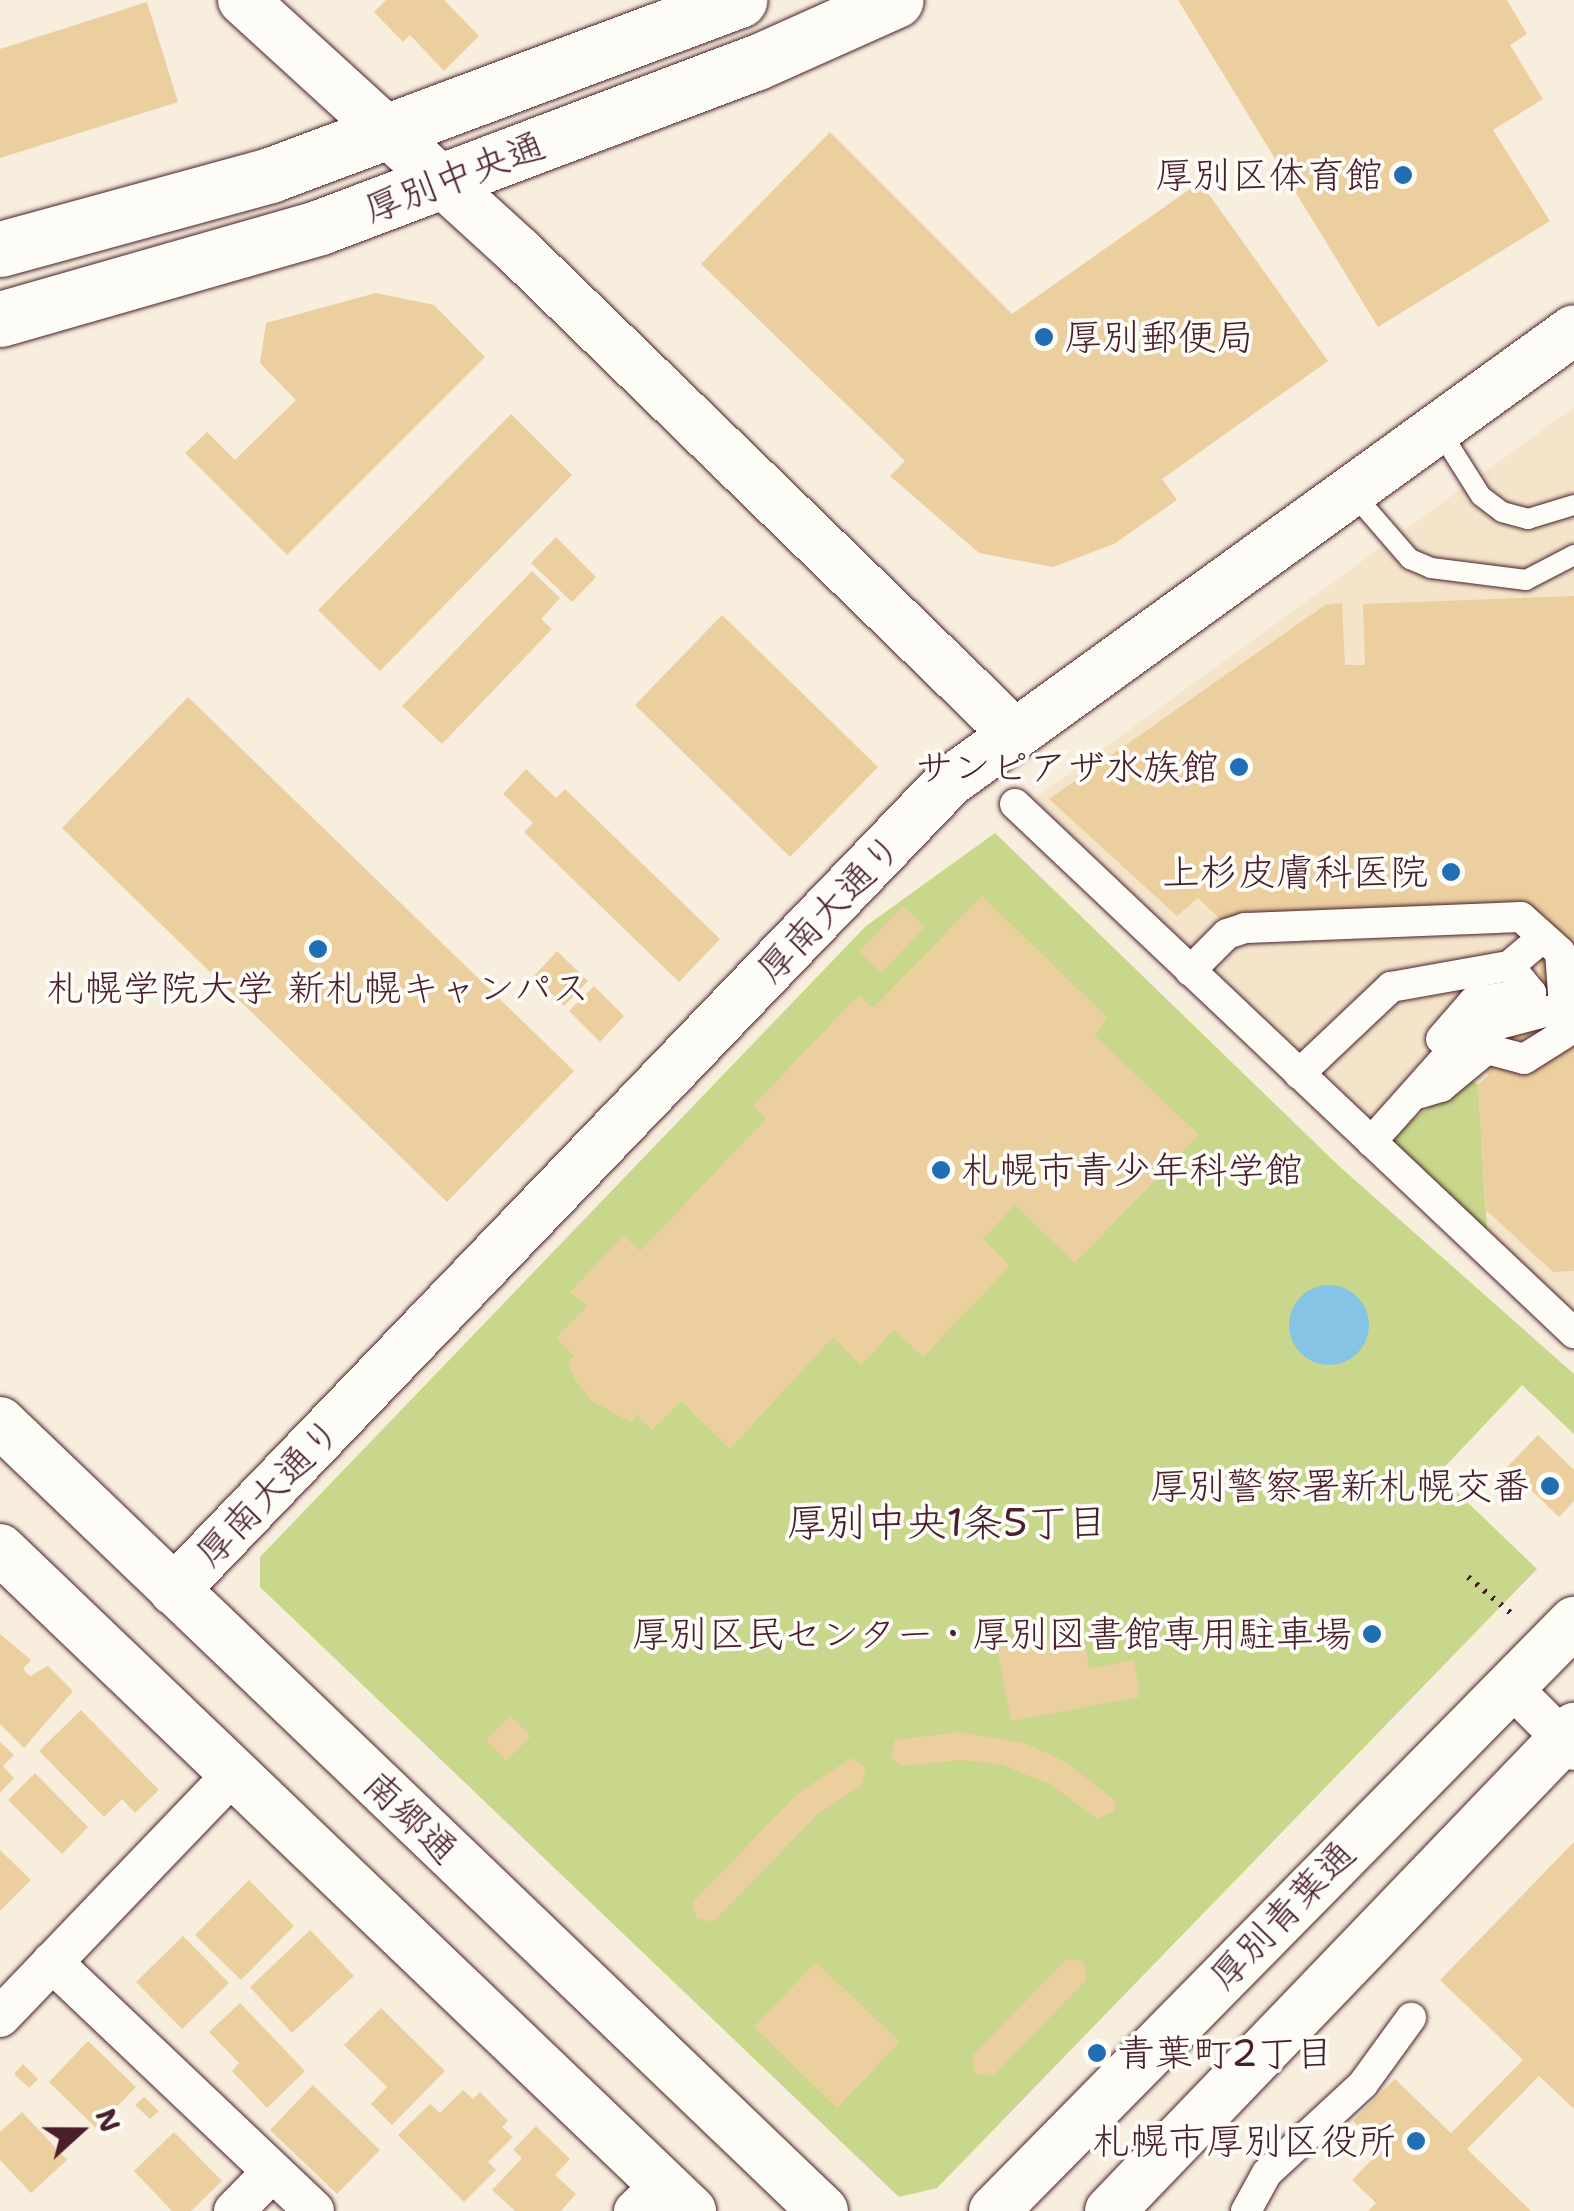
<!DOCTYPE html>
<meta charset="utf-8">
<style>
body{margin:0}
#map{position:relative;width:1574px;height:2211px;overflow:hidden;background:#f8eedd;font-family:"Shantell Sans","Klee One",sans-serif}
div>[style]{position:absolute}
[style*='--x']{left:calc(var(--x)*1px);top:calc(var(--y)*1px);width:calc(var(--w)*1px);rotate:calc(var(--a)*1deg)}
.built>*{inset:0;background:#f4e5ca}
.green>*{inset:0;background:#c8d78b}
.water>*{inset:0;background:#86c4e6}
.round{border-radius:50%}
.building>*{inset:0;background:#ebcf9f}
.path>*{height:6px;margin-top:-3px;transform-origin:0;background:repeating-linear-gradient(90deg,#4a1f2b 0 2.5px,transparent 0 10.5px)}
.roads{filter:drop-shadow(0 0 2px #4a1f2b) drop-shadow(0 0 2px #4a1f2b)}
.service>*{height:20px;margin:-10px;padding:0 10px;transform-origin:10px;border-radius:10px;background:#fdfcf7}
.pedestrian>*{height:30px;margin:-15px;padding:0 15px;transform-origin:15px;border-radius:15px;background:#fdfcf7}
.minor>*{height:40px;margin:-20px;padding:0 20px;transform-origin:20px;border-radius:20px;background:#fdfcf7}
.tertiary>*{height:50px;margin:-25px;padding:0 25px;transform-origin:25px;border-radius:25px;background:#fdfcf7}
.secondary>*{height:55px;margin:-27.5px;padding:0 27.5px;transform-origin:27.5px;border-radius:27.5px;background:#fdfcf7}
.dots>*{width:28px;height:28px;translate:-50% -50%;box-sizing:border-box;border:5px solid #fdfcf7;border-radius:50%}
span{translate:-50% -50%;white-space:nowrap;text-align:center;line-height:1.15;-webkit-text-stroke:8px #fdfcf7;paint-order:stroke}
.poi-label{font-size:38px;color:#4a1f2b}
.right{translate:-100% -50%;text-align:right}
.left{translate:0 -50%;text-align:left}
.street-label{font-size:38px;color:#4a1f2b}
.neighbourhood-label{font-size:40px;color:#4a1f2b}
.north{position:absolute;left:30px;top:2081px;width:100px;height:100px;-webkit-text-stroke:8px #fdfcf7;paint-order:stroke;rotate:69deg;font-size:28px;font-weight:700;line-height:40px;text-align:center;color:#4a1f2b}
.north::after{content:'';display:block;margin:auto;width:35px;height:45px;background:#4a1f2b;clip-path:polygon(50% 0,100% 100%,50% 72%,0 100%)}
</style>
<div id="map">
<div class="built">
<i style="clip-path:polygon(1574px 407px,1574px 1313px,1034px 799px)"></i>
</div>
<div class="green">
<i style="clip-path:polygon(995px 833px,1339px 1166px,1574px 1374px,1574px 1434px,1522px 1385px,1438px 1474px,1537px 1569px,937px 2188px,899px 2197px,260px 1587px,260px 1557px,866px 926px)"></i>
<i style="clip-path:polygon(1469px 1078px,1478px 1085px,1487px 1230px,1389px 1137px)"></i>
</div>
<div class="water">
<i class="round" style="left:1289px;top:1285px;width:80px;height:80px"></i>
</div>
<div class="building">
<i style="clip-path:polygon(386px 0,444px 0,479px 36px,444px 71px,410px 35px,403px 42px,374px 12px)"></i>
<i style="clip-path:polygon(1178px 0,1507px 0,1527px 34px,1510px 45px,1543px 99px,1493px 130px,1550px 221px,1378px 327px)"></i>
<i style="clip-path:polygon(147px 2px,178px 102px,0 158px,0 49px)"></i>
<i style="clip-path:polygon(830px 132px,1012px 314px,1200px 182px,1328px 361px,1162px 479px,1177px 500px,1114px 544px,1053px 567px,979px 553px,890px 476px,905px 461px,701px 264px)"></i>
<i style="clip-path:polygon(376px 293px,434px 305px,485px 357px,287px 555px,185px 453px,207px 432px,235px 460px,296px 400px,260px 363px,266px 323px)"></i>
<i style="clip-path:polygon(511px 414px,572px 475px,380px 671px,318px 610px)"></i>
<i style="clip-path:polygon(556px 537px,596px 577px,572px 602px,531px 563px)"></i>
<i style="clip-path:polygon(532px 571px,560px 598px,541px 619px,552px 629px,442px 744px,402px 706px)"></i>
<i style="clip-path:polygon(1574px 596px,1574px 1271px,1553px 1272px,1486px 1210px,1478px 1085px,1489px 1075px,1452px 1038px,1540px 982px,1540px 951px,1518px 929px,1241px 939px,1198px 898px,1177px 916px,1049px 799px,1325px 605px,1342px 603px,1345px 665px,1365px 665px,1363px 604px)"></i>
<i style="clip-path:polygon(722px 615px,878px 767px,790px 857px,635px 705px)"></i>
<i style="clip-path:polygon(188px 697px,574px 1071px,447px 1202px,62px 828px)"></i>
<i style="clip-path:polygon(526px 769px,556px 798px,565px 789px,720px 939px,679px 982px,524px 832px,533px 823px,503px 794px)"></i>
<i style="clip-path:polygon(982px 896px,1108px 1018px,1094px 1035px,1199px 1135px,1075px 1263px,1015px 1205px,983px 1239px,1010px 1266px,923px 1357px,894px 1330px,861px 1365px,833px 1337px,730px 1449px,681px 1401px,652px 1430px,637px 1415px,630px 1422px,592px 1401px,575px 1380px,568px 1362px,574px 1356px,556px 1338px,587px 1306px,570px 1292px,624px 1235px,640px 1251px,766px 1119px,753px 1105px,859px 995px,873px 1008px)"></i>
<i style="clip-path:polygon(903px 906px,925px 927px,881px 973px,859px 951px)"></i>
<i style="clip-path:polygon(557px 951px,588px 981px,564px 1006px,534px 976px)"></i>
<i style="clip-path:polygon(594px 986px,624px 1016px,600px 1042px,569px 1011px)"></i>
<i style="clip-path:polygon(1538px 1435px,1574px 1470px,1574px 1501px,1559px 1517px,1507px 1467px)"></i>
<i style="clip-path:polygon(1083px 1632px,1089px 1669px,1134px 1660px,1140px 1697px,1011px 1721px,997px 1648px)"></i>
<i style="clip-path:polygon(0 1634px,31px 1660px,23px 1669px,30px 1676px,48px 1666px,73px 1691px,24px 1748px,0 1724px)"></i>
<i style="clip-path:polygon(81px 1710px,159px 1790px,135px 1813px,122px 1799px,104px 1817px,39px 1751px)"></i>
<i style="clip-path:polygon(510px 1716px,531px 1736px,506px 1761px,486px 1741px)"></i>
<i style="clip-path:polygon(960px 1732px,1024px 1743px,1064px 1761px,1116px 1801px,1114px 1811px,1097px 1819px,1052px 1785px,1000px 1764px,962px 1760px,900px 1766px,891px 1757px,895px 1740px)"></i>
<i style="clip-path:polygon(0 1742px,14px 1755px,3px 1766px,14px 1778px,0 1793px)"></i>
<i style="clip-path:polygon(851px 1758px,866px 1768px,862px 1785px,818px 1814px,713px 1922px,696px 1918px,693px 1902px,797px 1794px)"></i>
<i style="clip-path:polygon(35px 1773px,88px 1827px,62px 1854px,8px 1800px)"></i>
<i style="clip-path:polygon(1574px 1842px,1574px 2109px,1539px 2076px,1467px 2149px,1531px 2211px,1368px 2211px,1376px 2203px,1352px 2180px,1382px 2149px,1353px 2121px,1395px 2079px,1451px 2133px,1523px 2060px,1440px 1980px)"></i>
<i style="clip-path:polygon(0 1850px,31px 1880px,0 1911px)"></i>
<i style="clip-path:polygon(249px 1880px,294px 1926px,241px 1980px,195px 1935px)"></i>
<i style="clip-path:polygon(310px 1930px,354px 1976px,292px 2033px,250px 1987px)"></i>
<i style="clip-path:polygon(183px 1936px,229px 1983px,182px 2029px,136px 1982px)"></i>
<i style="clip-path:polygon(1067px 1959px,1083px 1961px,1087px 1979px,993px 2076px,975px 2074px,972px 2056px)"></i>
<i style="clip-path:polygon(816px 1962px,900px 2042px,837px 2108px,754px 2027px)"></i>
<i style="clip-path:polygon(240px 2003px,305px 2071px,267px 2108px,232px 2071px,239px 2063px,209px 2032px)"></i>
<i style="clip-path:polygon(381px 2008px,445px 2071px,392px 2125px,371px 2104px,387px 2087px,344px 2045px)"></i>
<i style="clip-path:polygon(88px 2041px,136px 2087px,96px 2128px,49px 2082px)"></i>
<i style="clip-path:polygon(23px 2064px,38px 2079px,29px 2088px,14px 2074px)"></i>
<i style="clip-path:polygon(313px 2085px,380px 2150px,337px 2194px,270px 2130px)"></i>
<i style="clip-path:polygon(463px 2090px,473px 2099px,480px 2092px,508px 2121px,502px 2127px,513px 2137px,488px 2162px,496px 2170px,464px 2202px,398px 2135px,430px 2104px,440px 2113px)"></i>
<i style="clip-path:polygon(144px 2097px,159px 2111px,150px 2119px,135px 2105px)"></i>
<i style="clip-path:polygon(22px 2112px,67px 2160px,31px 2193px,0 2160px,0 2132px)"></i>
<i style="clip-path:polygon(536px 2126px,570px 2159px,555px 2175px,576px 2194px,561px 2211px,515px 2211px,492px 2190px,522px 2158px,513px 2150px)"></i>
<i style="clip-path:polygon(174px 2132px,222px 2181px,191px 2211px,172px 2211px,134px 2171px)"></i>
</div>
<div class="path">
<i style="--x:1468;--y:1577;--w:57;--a:40.1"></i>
</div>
<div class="roads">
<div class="service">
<i style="--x:1438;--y:428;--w:80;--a:57.7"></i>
<i style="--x:1481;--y:496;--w:26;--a:37"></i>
<i style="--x:1502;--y:512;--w:27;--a:15"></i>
<i style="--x:1528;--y:519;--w:48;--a:-16.9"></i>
<i style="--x:1351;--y:491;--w:90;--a:49.1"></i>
<i style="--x:1410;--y:559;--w:23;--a:23"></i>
<i style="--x:1431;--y:568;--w:96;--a:7.2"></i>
<i style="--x:1526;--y:580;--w:54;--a:-27.5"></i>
</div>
<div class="pedestrian">
<i style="--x:1015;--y:804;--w:770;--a:43.42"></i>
<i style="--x:1190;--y:971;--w:52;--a:-45"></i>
<i style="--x:1227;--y:934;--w:19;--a:-18"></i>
<i style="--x:1245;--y:928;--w:276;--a:-2.3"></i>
<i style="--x:1521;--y:917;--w:52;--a:41.9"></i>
<i style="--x:1560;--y:952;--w:55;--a:85.8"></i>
<i style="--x:1564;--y:1007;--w:98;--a:165.3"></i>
<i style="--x:1469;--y:1032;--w:147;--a:131.7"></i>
<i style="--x:1441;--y:1039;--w:49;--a:-49.1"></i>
<i style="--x:1473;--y:1002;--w:59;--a:-8.8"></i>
<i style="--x:1531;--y:993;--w:35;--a:-129"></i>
<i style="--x:1299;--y:1074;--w:127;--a:-43.4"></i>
<i style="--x:1391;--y:987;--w:120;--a:-10.1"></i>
<i style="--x:1509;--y:966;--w:33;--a:-40"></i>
<i style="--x:1420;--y:1093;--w:22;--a:-16"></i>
<i style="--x:1441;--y:1087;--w:60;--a:-39.6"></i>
<i style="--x:1487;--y:1049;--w:38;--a:15"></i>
<i style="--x:1524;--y:1059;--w:51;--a:-32.1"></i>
<i style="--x:1246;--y:2211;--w:43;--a:-61.1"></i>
<i style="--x:1267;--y:2173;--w:131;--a:-42.8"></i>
<i style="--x:1363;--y:2084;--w:82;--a:-54"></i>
</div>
<div class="minor">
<i style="--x:1508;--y:1684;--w:93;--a:45"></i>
<i style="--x:52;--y:1962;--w:361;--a:43.5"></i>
<i style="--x:0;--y:2017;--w:339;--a:-46.2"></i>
<i style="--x:234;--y:2211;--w:54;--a:-45.7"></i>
<i style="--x:634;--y:2211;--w:39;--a:-44"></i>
</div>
<div class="tertiary">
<i style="--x:243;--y:0;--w:374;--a:42.4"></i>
<i style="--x:519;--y:252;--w:690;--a:44.18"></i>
<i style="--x:0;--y:1422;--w:1140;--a:43.79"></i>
<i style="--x:0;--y:1549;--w:957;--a:43.77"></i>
<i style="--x:174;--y:1590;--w:1120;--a:-46.19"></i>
<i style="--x:949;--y:782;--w:771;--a:-35.87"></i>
<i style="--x:994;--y:2211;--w:827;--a:-45.44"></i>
<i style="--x:1110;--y:2211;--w:670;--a:-46.15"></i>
</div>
<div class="secondary">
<i style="--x:0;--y:249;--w:280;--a:-15.3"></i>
<i style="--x:270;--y:175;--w:501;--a:-20.46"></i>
<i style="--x:0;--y:319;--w:333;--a:-16"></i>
<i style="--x:320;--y:227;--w:465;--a:-20.7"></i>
<i style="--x:755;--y:63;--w:154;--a:-24.1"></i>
</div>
</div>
<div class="dots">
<i style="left:1403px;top:175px;background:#1f6fb2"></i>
<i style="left:1044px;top:337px;background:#1f6fb2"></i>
<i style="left:1239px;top:767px;background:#1f6fb2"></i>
<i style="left:1451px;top:872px;background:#1f6fb2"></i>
<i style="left:318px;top:949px;background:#1f6fb2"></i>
<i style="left:941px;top:1170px;background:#1f6fb2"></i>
<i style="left:1550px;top:1486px;background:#1f6fb2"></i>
<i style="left:1372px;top:1634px;background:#1f6fb2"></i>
<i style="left:1097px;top:2053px;background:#1f6fb2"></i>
<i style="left:1416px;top:2141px;background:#1f6fb2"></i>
</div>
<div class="poi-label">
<span class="right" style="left:1383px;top:175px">厚別区体育館</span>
<span class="left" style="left:1064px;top:337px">厚別郵便局</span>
<span class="right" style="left:1219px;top:767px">サンピアザ水族館</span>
<span class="right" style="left:1428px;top:872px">上杉皮膚科医院</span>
<span style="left:318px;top:988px">札幌学院大学 新札幌キャンパス</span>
<span class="left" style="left:961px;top:1170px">札幌市青少年科学館</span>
<span class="right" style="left:1530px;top:1486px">厚別警察署新札幌交番</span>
<span class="right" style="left:1352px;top:1634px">厚別区民センター・厚別図書館専用駐車場</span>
<span class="left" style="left:1117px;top:2053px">青葉町2丁目</span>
<span class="right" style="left:1396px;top:2141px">札幌市厚別区役所</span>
</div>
<div class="street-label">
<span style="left:454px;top:177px;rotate:-21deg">厚別中央通</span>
<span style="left:829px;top:908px;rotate:-46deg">厚南大通り</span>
<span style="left:268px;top:1492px;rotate:-46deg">厚南大通り</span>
<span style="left:411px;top:1817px;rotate:44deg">南郷通</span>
<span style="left:1282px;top:1915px;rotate:-46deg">厚別青葉通</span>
</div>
<div class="neighbourhood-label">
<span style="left:947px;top:1522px">厚別中央1条5丁目</span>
</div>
<div class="north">N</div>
</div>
